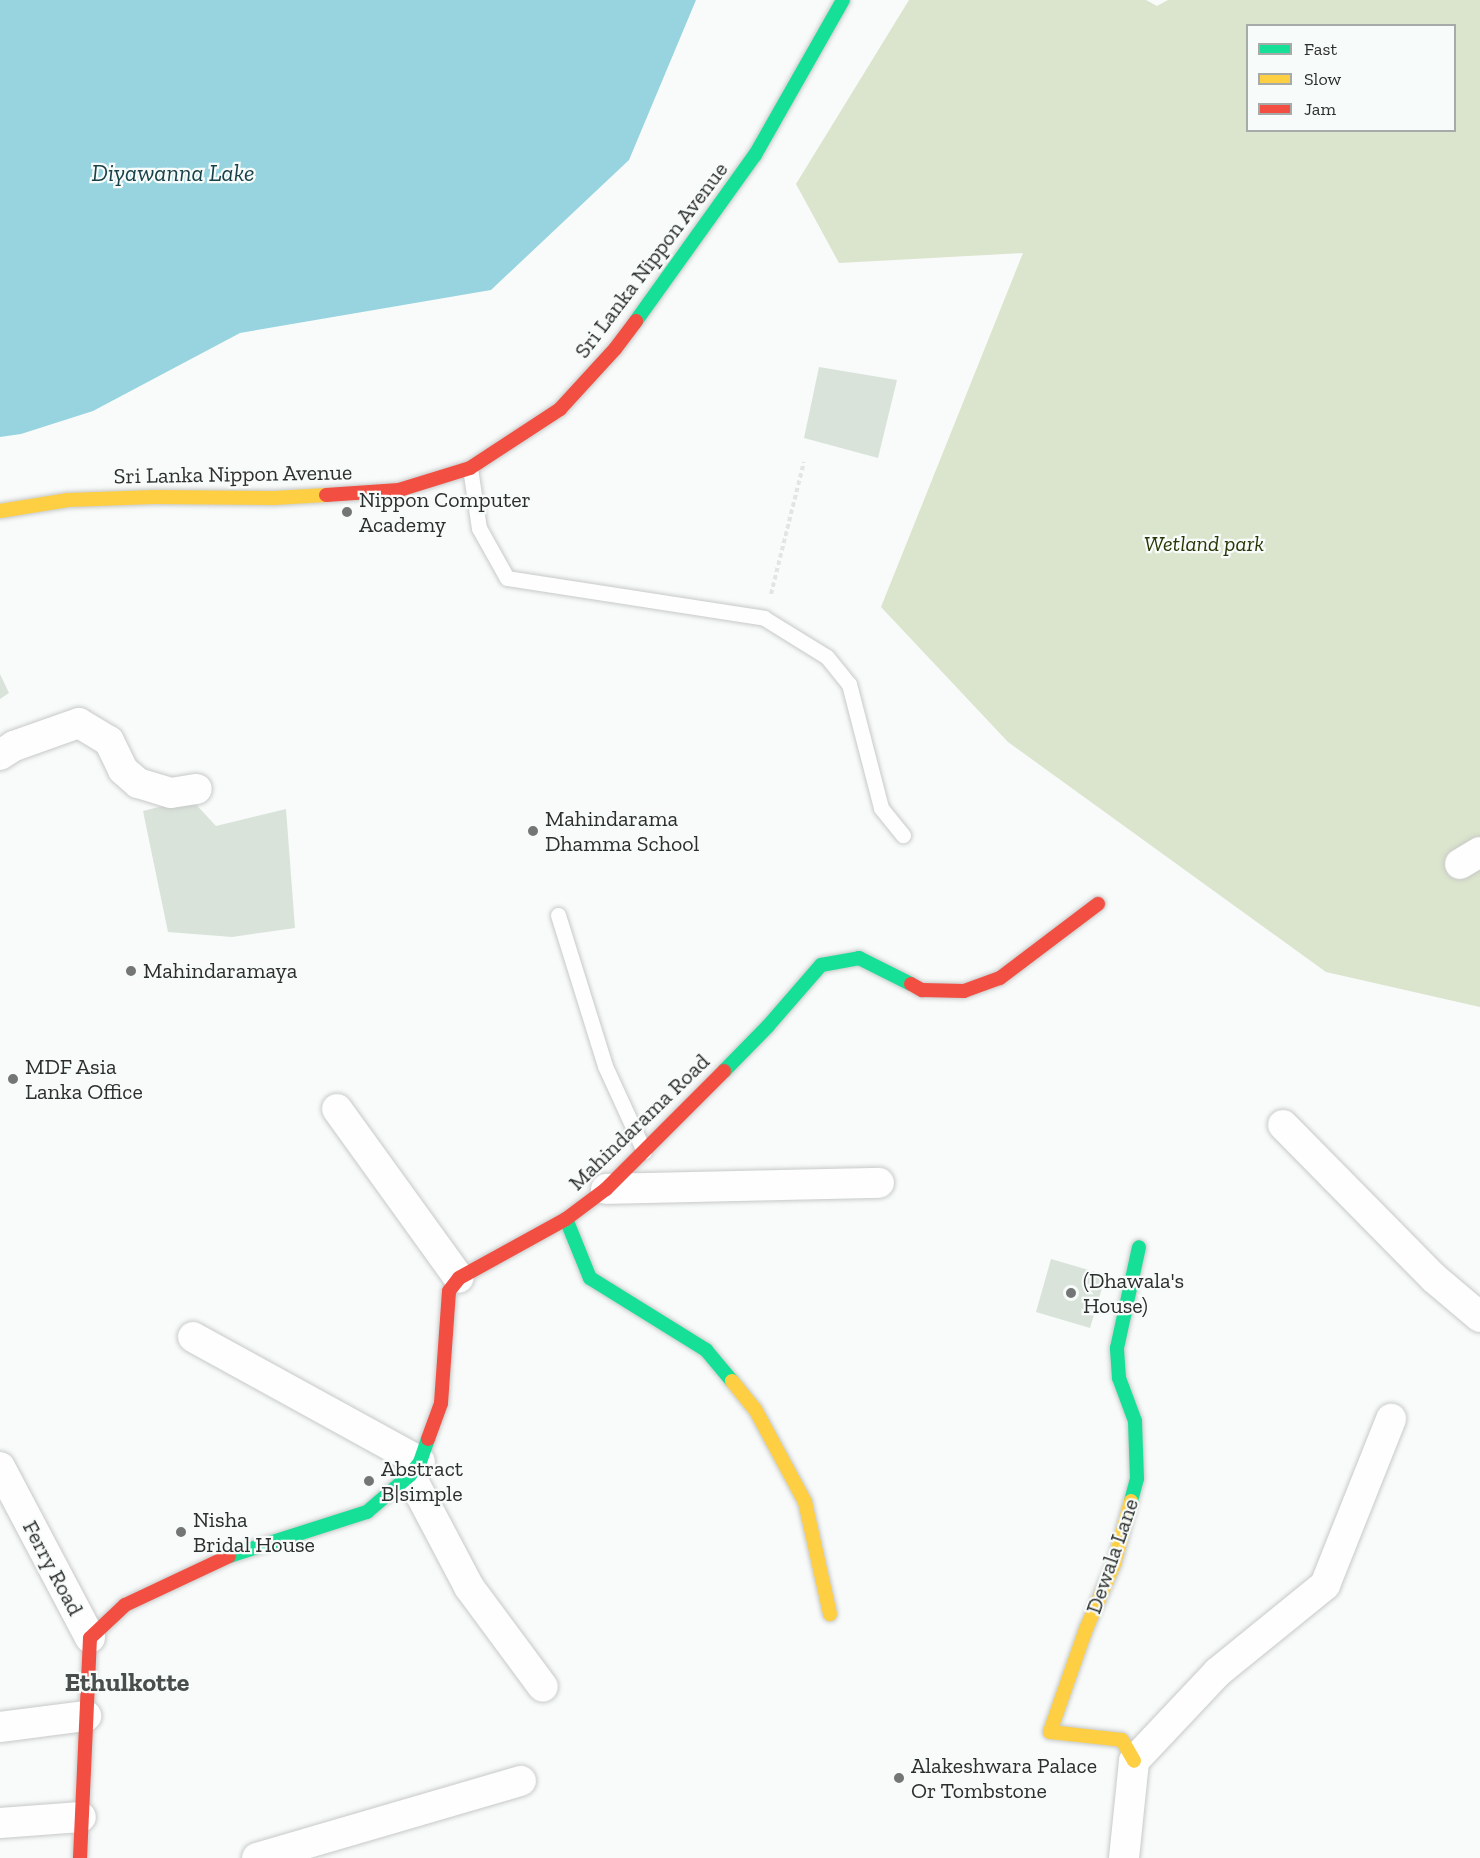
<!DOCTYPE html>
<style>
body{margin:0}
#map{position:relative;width:1480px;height:1858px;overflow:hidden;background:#f8fbfa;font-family:"Zilla Slab",serif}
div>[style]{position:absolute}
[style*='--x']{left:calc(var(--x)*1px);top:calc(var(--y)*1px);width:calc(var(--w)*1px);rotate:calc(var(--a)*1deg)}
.green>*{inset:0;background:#dbe4cc}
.water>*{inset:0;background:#97d4e0}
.building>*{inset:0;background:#d9e3da}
.path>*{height:4px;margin-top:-2px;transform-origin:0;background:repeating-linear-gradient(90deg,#e4e4e4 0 4.5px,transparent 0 7.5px)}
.roads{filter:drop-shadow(0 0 2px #c7c9c8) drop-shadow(0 0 2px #c7c9c8)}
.lane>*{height:15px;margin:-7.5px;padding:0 7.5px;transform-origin:7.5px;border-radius:7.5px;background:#fefefe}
.street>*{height:30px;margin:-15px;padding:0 15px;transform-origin:15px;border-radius:15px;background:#fefefe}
.fast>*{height:14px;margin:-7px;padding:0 7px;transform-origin:7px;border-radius:7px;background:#16e098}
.slow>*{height:14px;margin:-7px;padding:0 7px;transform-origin:7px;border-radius:7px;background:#ffcf43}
.jam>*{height:14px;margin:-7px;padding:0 7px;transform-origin:7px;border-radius:7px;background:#f24e42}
.dots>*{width:16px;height:16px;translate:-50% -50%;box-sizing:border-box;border:3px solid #f7fcfa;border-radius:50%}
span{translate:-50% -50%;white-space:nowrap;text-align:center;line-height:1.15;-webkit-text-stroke:4.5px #f7fcfa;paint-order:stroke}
.street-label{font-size:22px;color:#2d2f2e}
.poi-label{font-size:22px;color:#2d2f2e}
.left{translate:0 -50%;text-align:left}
.park-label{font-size:22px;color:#293505;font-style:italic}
.water-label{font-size:24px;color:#194149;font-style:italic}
.quarter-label{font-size:26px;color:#494e4c;font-weight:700}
.legend{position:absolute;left:1246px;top:24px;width:210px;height:108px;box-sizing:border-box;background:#f7fcfa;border:2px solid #a6aaa8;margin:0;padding:8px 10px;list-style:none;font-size:18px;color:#2d2f2e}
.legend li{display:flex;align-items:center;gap:12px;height:30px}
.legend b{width:30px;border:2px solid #a6aaa8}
</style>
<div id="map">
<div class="green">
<i style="clip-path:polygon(evenodd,909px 0,1146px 0,1157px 6px,1168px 0,1480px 0,1480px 1007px,1326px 972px,1008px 742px,881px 607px,1023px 253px,839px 263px,796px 184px,909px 0,1248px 26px,1454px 26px,1454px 130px,1248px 130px,1248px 26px)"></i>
</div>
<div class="water">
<i style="clip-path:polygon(0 0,696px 0,629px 160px,491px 290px,240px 333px,93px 411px,21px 434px,0 437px)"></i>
</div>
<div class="building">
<i style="clip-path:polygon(819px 367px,897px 380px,878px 458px,804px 438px)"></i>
<i style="clip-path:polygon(0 674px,9px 693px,0 699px)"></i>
<i style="clip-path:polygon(191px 799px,216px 826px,286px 809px,295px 928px,232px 937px,168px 932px,143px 811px)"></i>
<i style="clip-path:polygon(1051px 1259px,1106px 1275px,1090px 1328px,1036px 1312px)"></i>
</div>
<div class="path">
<i style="--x:771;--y:594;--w:136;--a:-76"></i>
</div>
<div class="roads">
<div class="lane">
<i style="--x:470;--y:468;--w:61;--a:81.5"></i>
<i style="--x:479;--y:528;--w:57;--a:60.8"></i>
<i style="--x:507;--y:578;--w:260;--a:8.8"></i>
<i style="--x:764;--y:618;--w:74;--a:31.8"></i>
<i style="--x:827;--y:657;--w:35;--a:51"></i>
<i style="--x:849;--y:684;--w:128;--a:75.5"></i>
<i style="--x:881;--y:808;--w:35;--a:51"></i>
<i style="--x:558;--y:915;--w:158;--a:72.7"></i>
<i style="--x:605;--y:1066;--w:94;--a:65.4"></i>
</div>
<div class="street">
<i style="--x:0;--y:755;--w:17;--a:-33"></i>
<i style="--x:14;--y:746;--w:69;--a:-19.5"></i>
<i style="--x:79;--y:723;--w:35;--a:31"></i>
<i style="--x:109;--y:741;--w:32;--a:64"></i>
<i style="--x:123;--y:770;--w:20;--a:41"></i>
<i style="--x:138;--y:783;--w:34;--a:17"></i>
<i style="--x:171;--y:793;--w:26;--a:-9"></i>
<i style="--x:1460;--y:864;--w:23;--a:-31"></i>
<i style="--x:337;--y:1109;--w:208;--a:54.2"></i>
<i style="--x:1283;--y:1125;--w:216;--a:45.4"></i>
<i style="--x:1435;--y:1279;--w:59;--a:40.2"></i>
<i style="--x:606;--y:1189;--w:273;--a:-1.3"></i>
<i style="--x:193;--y:1337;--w:259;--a:28.8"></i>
<i style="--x:0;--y:1467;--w:193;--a:62.2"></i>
<i style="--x:410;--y:1475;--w:127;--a:62.2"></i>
<i style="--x:469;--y:1587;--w:124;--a:53.5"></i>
<i style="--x:0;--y:1727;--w:87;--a:-7.3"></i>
<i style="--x:0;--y:1823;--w:81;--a:-4.2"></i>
<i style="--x:257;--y:1858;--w:275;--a:-16.3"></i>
<i style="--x:1124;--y:1858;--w:98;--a:-84.1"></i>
<i style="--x:1134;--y:1761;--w:122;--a:-46.7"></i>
<i style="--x:1218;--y:1672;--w:138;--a:-39.1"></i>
<i style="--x:1325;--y:1585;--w:179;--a:-68.3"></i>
</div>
<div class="fast">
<i style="--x:636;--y:321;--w:204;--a:-54.4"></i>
<i style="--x:755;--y:155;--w:178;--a:-60.4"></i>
<i style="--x:724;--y:1071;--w:63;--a:-45.6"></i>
<i style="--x:768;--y:1026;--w:81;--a:-49"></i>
<i style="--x:821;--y:965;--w:39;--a:-10"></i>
<i style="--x:859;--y:958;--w:58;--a:26.6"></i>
<i style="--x:566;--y:1219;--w:64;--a:67.9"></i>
<i style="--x:590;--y:1278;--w:137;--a:31.8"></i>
<i style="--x:706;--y:1350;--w:40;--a:50"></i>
<i style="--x:1131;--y:1501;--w:23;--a:-75"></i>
<i style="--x:1137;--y:1479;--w:58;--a:-92"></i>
<i style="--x:1135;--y:1421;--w:46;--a:-110.4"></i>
<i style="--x:1119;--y:1378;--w:30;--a:-94"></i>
<i style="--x:1117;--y:1348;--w:103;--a:-77.7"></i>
<i style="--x:229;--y:1556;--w:145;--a:-17.7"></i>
<i style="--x:367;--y:1512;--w:57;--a:-40.7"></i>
<i style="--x:410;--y:1475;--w:16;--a:-52"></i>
<i style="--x:420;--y:1462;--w:24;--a:-71"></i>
</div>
<div class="slow">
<i style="--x:0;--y:511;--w:69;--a:-9.2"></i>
<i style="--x:68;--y:500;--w:86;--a:-2"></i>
<i style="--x:154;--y:497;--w:120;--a:0.5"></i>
<i style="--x:274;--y:498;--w:52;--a:-3.3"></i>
<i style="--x:732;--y:1381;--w:36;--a:51"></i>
<i style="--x:755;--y:1409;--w:106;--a:61.7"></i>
<i style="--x:805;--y:1502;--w:115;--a:77.4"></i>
<i style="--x:1131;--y:1501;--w:65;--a:105.1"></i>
<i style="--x:1114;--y:1564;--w:71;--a:113.3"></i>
<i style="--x:1086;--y:1629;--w:109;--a:109.3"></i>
<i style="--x:1050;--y:1732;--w:72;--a:6.3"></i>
<i style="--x:1122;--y:1740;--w:24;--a:60"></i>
</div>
<div class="jam">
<i style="--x:326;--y:495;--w:73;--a:-3.9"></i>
<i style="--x:399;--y:490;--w:74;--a:-17.2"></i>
<i style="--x:470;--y:468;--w:108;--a:-33.2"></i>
<i style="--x:560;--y:409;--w:81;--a:-47.5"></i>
<i style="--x:615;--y:349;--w:35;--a:-53"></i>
<i style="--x:911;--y:984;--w:13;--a:29"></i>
<i style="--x:922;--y:990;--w:42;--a:1.4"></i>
<i style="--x:964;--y:991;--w:38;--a:-20"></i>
<i style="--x:1000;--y:978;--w:123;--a:-37.1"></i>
<i style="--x:428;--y:1439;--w:38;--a:-70"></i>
<i style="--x:441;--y:1403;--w:112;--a:-85.9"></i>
<i style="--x:449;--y:1291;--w:16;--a:-52"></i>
<i style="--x:459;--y:1278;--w:122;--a:-28.9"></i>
<i style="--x:566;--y:1219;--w:50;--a:-36.9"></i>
<i style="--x:606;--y:1189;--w:167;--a:-45"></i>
<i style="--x:80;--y:1858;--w:220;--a:-87.4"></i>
<i style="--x:90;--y:1638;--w:48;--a:-43.3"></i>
<i style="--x:125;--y:1605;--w:115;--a:-25.2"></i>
</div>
</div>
<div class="dots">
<i style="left:347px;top:512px;background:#747675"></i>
<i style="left:533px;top:831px;background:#747675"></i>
<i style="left:131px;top:971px;background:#747675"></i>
<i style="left:13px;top:1079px;background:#747675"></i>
<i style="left:1071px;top:1293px;background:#747675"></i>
<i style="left:369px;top:1481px;background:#747675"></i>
<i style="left:181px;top:1532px;background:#747675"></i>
<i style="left:899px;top:1778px;background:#747675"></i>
</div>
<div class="street-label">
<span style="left:651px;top:260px;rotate:-53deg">Sri Lanka Nippon Avenue</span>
<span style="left:233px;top:474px;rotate:-1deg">Sri Lanka Nippon Avenue</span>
<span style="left:639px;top:1122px;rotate:-44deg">Mahindarama Road</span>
<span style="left:1112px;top:1556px;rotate:-71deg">Dewala Lane</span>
<span style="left:53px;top:1568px;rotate:62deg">Ferry Road</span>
</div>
<div class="poi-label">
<span class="left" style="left:359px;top:512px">Nippon Computer<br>Academy</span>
<span class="left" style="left:545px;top:831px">Mahindarama<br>Dhamma School</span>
<span class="left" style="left:143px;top:971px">Mahindaramaya</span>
<span class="left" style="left:25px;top:1079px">MDF Asia<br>Lanka Office</span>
<span class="left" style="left:1083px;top:1293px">(Dhawala's<br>House)</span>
<span class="left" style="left:381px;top:1481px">Abstract<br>B|simple</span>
<span class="left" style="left:193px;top:1532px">Nisha<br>Bridal House</span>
<span class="left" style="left:911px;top:1778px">Alakeshwara Palace<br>Or Tombstone</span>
</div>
<div class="park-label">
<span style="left:1204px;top:544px">Wetland park</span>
</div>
<div class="water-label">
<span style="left:173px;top:173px">Diyawanna Lake</span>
</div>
<div class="quarter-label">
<span style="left:127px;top:1683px">Ethulkotte</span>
</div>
<ul class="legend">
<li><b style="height:8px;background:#16e098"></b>Fast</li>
<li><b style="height:8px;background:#ffcf43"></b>Slow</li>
<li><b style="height:8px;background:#f24e42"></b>Jam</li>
</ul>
</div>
